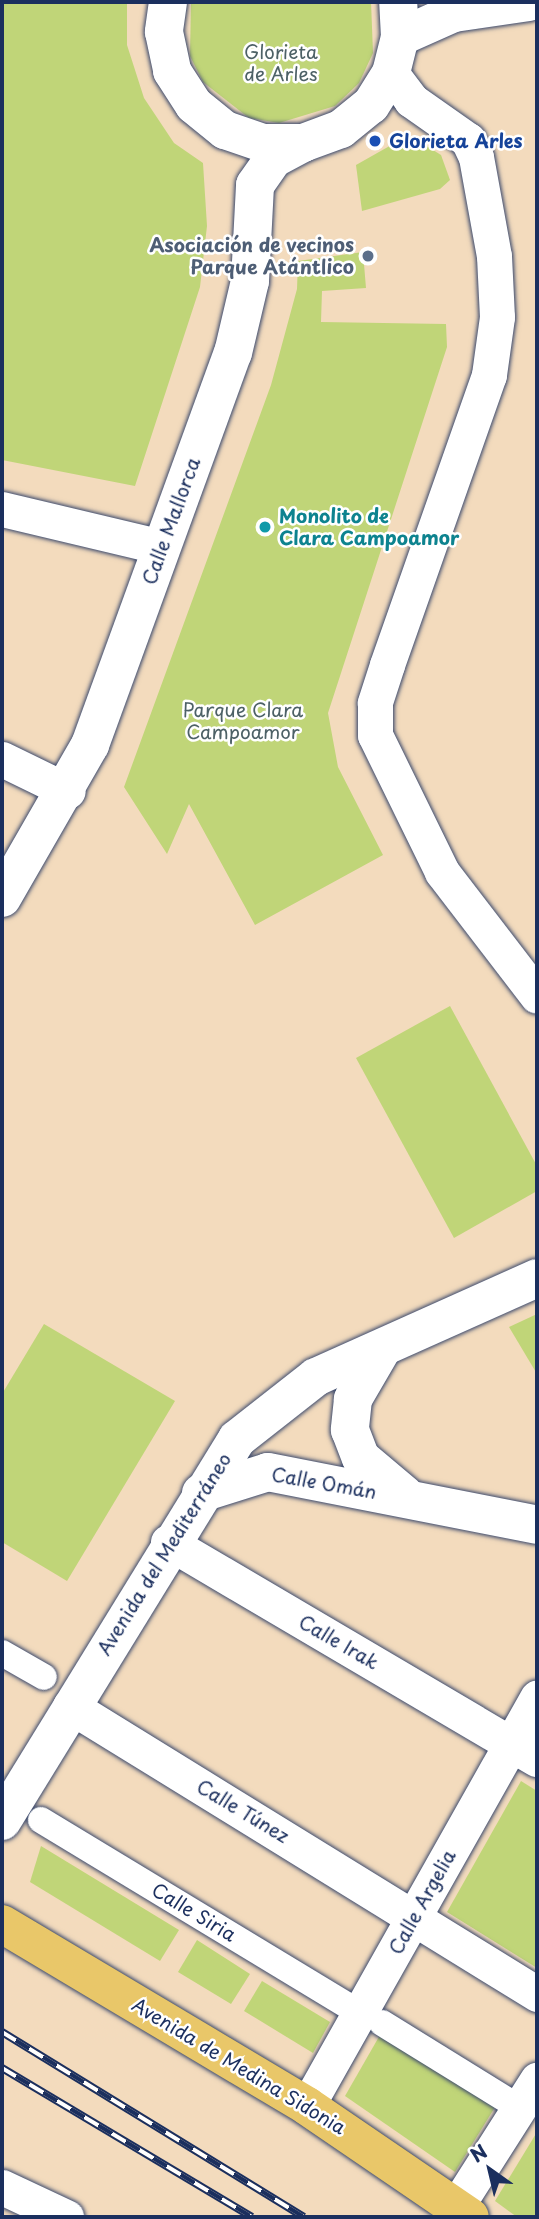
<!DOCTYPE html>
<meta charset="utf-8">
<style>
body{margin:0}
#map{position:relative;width:539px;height:2219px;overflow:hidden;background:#f3dbbd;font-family:"Playpen Sans",sans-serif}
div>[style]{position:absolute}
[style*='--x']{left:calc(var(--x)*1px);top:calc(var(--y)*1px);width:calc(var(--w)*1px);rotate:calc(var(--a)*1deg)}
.green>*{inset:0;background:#c0d578}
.roads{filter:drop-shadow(0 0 2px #3b496c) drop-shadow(0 0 2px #3b496c)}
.pedestrian>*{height:26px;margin:-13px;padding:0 13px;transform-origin:13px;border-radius:13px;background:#fff}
.minor>*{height:35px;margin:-17.5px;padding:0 17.5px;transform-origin:17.5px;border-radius:17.5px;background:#fff}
.tertiary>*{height:38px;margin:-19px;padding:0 19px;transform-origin:19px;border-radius:19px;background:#fff}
.primary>*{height:38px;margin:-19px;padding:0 19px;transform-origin:19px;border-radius:19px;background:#e9c769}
.rail>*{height:8px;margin-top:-4px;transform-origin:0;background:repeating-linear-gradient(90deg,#fff 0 16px,#1b2f5e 0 32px);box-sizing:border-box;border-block:2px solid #1b2f5e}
.dots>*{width:19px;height:19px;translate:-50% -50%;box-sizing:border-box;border:4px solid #fff;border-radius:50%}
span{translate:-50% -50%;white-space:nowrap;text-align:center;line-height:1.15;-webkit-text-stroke:5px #fff;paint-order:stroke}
.park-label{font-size:19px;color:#4d6166}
.transit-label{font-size:19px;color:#164399;font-weight:700}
.left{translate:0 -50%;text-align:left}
.service-label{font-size:19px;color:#4e5e75;font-weight:700}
.right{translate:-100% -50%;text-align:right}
.culture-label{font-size:19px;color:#0d838f;font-weight:700}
.street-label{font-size:19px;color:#1b2f5e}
.frame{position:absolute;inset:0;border:4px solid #1b2f5e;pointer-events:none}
.north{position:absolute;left:455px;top:2135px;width:70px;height:70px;-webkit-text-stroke:5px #fff;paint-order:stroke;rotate:326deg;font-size:19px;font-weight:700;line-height:28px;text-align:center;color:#1b2f5e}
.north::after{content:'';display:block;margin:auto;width:24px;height:32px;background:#1b2f5e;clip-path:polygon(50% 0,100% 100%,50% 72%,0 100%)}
</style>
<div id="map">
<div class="green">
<i style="clip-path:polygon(2px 2px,127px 2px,127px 45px,144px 98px,174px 143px,203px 163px,207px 226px,200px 287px,135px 486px,2px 460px)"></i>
<i style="clip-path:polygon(191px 2px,371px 2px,373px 53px,359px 83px,335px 106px,279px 123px,249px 118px,203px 82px,190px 56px)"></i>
<i style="clip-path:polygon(409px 135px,441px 155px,450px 180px,440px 189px,362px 211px,356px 165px)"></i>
<i style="clip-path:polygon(363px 252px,366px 288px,322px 291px,321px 322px,446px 324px,447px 347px,328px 713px,338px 767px,383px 855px,255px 925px,189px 804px,167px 854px,124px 787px,271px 385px,297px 289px,298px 261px)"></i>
<i style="clip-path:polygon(450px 1006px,537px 1166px,537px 1191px,454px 1238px,356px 1058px)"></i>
<i style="clip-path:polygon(537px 1314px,537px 1374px,509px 1327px)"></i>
<i style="clip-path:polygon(44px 1324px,175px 1401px,67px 1581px,2px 1542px,2px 1394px)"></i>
<i style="clip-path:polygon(521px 1781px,537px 1791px,537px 1968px,447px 1912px)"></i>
<i style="clip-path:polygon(41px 1846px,179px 1930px,160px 1961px,30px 1882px)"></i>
<i style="clip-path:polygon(197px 1940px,250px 1974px,231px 2004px,178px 1972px)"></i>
<i style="clip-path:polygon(262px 1981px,330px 2022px,313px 2053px,244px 2011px)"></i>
<i style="clip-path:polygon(384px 2028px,500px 2099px,455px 2172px,345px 2096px)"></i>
<i style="clip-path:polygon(537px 2132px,537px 2217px,517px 2217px,495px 2201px)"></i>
</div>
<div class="roads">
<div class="pedestrian">
<i style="--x:2;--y:1653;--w:48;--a:29.7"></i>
<i style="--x:41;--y:1820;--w:355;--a:31.2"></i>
<i style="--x:382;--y:2023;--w:145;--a:31.7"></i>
</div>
<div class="minor">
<i style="--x:391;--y:73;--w:34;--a:53"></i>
<i style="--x:411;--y:100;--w:70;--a:35.1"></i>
<i style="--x:468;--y:140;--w:19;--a:65"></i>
<i style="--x:476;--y:157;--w:101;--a:79.7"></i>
<i style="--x:494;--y:256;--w:61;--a:87.2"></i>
<i style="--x:497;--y:317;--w:59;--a:97.9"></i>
<i style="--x:489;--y:375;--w:307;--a:109.4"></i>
<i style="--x:387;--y:665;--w:40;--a:108"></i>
<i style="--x:375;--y:703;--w:32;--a:90"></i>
<i style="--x:375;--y:735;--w:153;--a:63.9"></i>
<i style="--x:442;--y:872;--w:156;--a:52.5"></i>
<i style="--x:2;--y:509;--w:163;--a:13.4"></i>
<i style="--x:2;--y:759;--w:73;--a:25.9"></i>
<i style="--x:168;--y:1542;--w:428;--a:30.5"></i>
<i style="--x:70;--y:1706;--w:549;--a:31.66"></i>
<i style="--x:307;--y:2106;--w:469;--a:-60.6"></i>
<i style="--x:2;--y:2187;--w:71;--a:25.1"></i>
<i style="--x:456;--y:2207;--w:151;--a:-57.5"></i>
</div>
<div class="tertiary">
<i style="--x:168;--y:2;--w:30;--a:98"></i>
<i style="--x:164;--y:32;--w:40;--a:78"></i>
<i style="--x:172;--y:71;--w:40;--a:57.1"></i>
<i style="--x:194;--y:105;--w:40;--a:39"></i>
<i style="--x:225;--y:130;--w:40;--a:18.9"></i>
<i style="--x:263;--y:143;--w:40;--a:0"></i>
<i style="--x:303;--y:143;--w:40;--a:-20.2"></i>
<i style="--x:341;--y:129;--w:38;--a:-39"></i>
<i style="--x:371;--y:105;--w:38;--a:-58"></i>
<i style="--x:391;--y:73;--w:37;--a:-76"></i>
<i style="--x:400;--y:37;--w:35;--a:-93"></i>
<i style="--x:400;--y:37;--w:59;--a:-24"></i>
<i style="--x:454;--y:13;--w:76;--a:-8.3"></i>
<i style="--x:2;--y:898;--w:177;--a:-60.1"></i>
<i style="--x:90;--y:745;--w:417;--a:-70"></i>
<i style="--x:233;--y:353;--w:74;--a:-76.7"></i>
<i style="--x:250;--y:281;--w:96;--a:-87"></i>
<i style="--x:255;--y:185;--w:32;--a:-55"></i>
<i style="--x:273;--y:159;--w:34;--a:-28"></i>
<i style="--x:381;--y:1351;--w:56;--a:120.3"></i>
<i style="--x:353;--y:1399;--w:31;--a:96"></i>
<i style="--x:350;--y:1430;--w:30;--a:69"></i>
<i style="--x:361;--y:1458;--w:57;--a:40.1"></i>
<i style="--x:201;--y:1493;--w:70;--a:-17.4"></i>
<i style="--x:268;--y:1472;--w:274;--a:11.1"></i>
<i style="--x:2;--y:1821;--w:448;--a:-58.4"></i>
<i style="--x:237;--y:1439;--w:100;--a:-38.1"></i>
<i style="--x:316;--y:1377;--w:242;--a:-24.1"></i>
</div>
<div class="primary">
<i style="--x:2;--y:1924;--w:355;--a:30.8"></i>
<i style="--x:307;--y:2106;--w:197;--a:34.3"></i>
</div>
</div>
<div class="rail">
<i style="--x:2;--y:2032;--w:354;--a:31.5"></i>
<i style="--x:2;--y:2068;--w:291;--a:30.8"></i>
</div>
<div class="dots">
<i style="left:375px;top:141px;background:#1a4fb4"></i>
<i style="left:368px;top:256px;background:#5c6f8a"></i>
<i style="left:265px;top:527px;background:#0f9aa8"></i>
</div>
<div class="park-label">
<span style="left:281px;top:63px">Glorieta<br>de Arles</span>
<span style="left:243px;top:721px">Parque Clara<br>Campoamor</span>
</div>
<div class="transit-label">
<span class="left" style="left:389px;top:141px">Glorieta Arles</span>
</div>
<div class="service-label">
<span class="right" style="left:354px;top:256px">Asociación de vecinos<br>Parque Atántlico</span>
</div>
<div class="culture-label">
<span class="left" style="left:279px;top:527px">Monolito de<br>Clara Campoamor</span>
</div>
<div class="street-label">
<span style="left:171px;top:521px;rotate:-70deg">Calle Mallorca</span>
<span style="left:324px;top:1483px;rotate:10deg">Calle Omán</span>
<span style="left:164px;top:1554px;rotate:-58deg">Avenida del Mediterráneo</span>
<span style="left:339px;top:1642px;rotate:30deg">Calle Irak</span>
<span style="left:243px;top:1811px;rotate:31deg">Calle Túnez</span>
<span style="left:422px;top:1902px;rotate:-61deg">Calle Argelia</span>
<span style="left:194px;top:1912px;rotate:31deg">Calle Siria</span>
<span style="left:239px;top:2066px;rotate:31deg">Avenida de Medina Sidonia</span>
</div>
<div class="frame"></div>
<div class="north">N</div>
</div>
